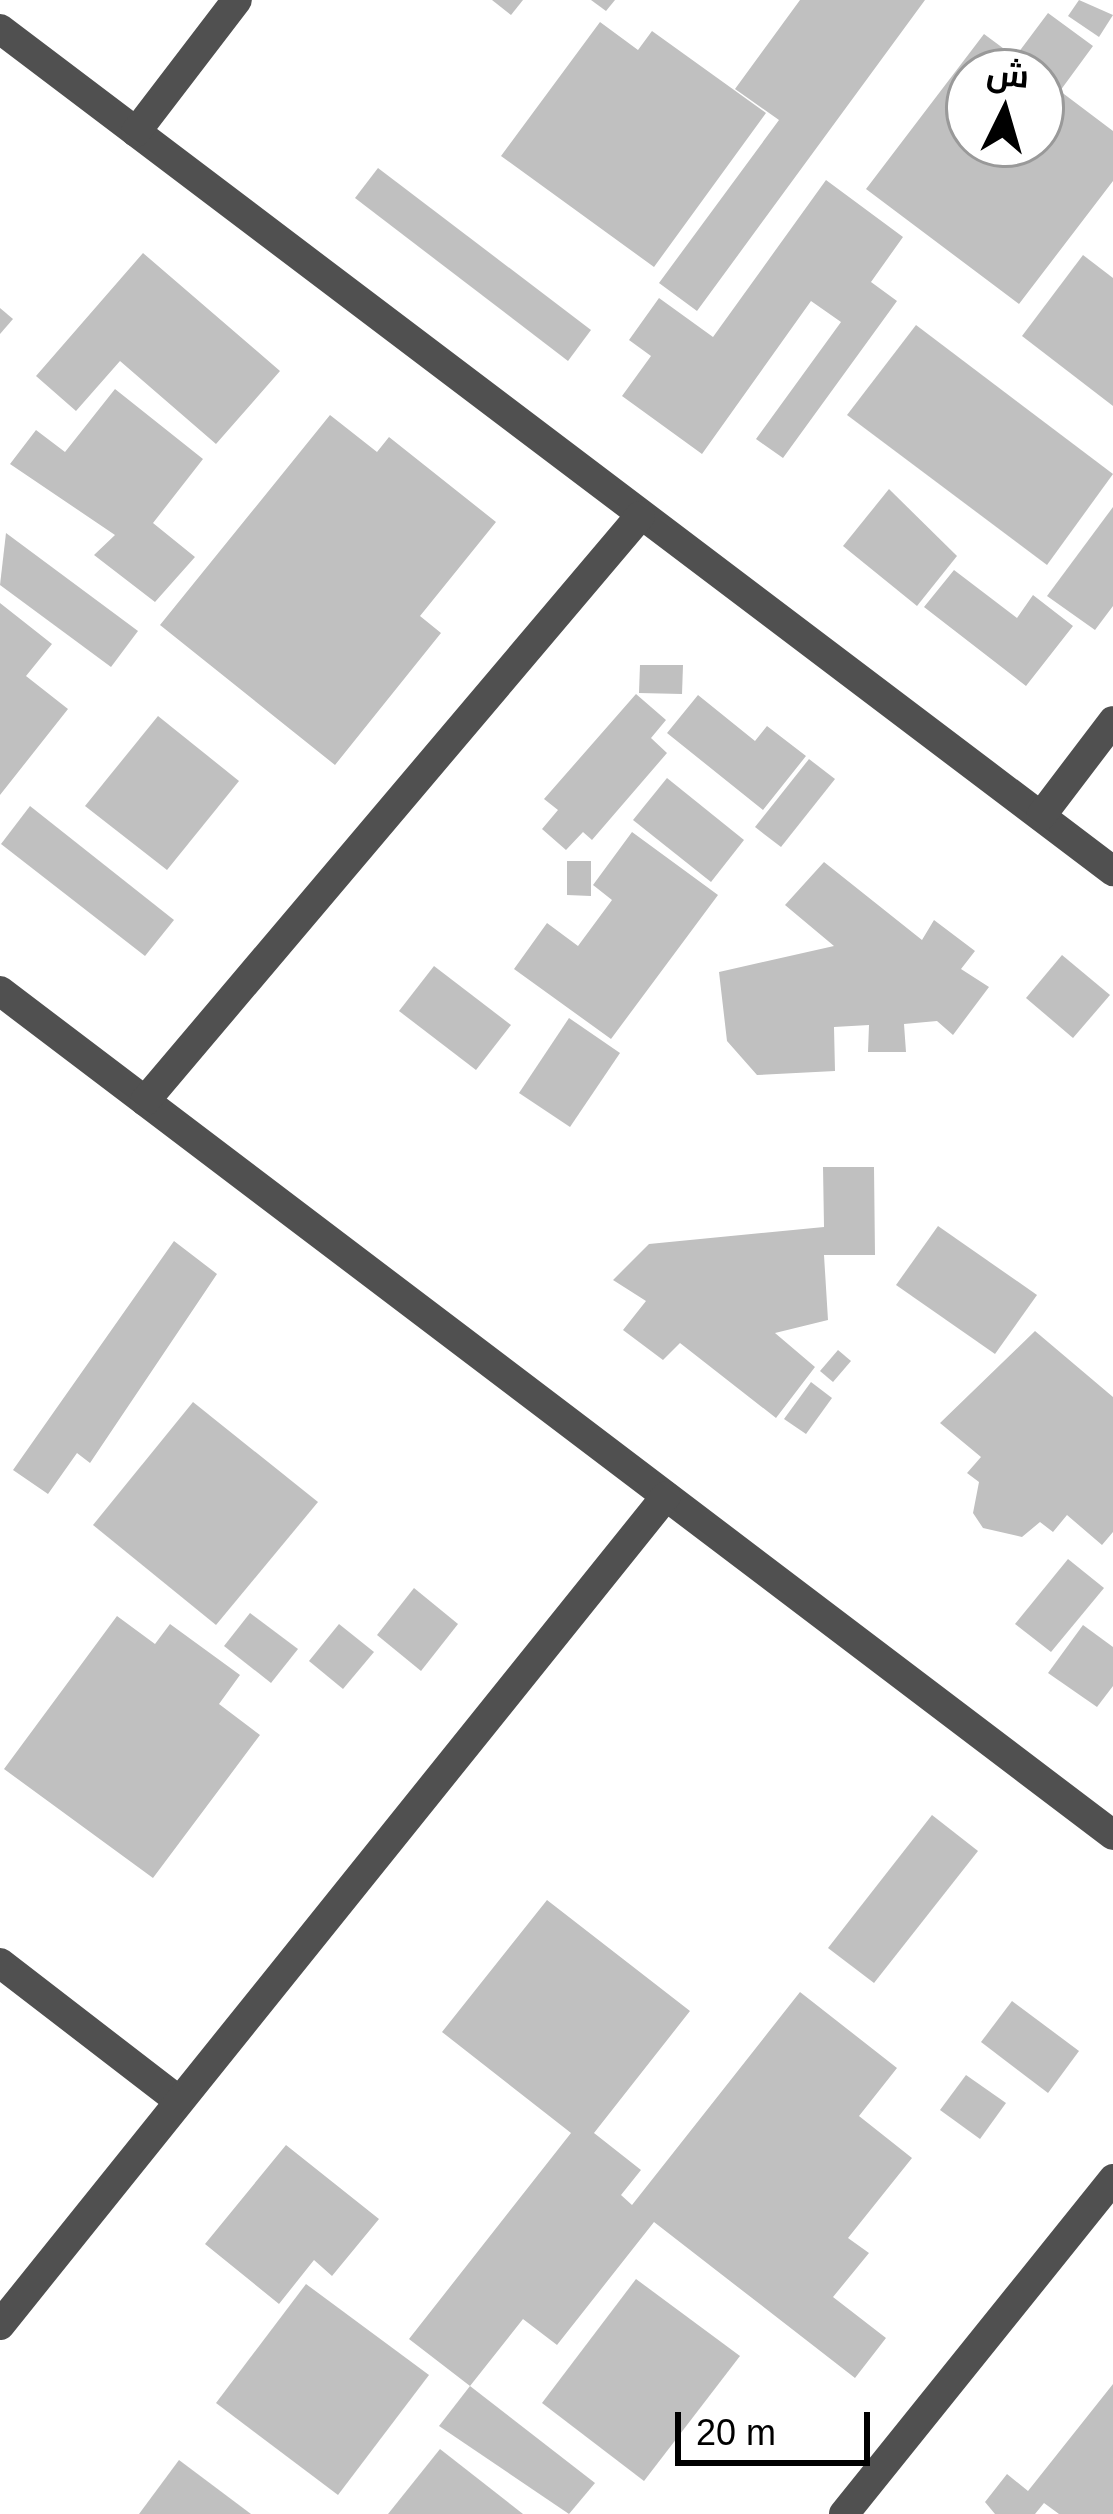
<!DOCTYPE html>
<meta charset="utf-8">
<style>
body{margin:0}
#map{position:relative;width:1113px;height:2514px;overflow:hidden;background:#fff;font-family:Arial,Cairo,sans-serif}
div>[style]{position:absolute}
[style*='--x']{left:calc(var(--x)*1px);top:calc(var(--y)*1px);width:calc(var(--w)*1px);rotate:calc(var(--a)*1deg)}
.building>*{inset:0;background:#c0c0c0}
.minor>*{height:30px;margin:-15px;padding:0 15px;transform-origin:15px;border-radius:15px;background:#505050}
span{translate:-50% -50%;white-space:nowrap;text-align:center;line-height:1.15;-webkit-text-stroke:12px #fff;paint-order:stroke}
.north{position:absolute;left:945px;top:48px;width:120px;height:120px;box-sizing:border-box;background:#fff;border:3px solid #999;border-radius:50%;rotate:5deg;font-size:33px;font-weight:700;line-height:48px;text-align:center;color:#000}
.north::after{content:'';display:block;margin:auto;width:42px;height:54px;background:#000;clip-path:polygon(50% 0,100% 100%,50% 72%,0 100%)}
.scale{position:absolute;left:675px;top:2412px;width:195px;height:54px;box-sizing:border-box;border:6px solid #000;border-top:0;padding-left:15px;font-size:36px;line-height:42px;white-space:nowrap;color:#000;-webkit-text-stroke:9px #fff;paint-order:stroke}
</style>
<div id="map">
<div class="building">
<i style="clip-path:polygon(492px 0,523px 0,511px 15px)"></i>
<i style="clip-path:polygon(591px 0,615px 0,606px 11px)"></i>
<i style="clip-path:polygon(800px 0,925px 0,697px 311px,659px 283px,779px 120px,735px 89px)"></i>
<i style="clip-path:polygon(1079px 0,1113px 15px,1099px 37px,1068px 16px)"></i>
<i style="clip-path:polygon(evenodd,1048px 13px,1093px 46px,1060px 91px,1113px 131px,1113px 181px,1019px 304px,866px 189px,984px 34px,1015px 57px,1048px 13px,969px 72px,1041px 72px,1041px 144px,969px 144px,969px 72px)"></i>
<i style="clip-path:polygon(600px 22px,638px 50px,652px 31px,766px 113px,654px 267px,501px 156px)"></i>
<i style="clip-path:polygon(378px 168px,591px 330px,568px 361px,355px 198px)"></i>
<i style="clip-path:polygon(826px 180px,903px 237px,871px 282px,897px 301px,783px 458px,756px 439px,841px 322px,811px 301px,702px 454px,622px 396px,651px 356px,629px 340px,659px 298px,713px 337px)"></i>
<i style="clip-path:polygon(143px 253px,280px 371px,216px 444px,120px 361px,76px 411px,36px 376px)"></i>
<i style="clip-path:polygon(1083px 255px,1113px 278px,1113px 406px,1022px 336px)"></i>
<i style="clip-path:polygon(0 308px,13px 319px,0 334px)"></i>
<i style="clip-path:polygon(916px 325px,1113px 474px,1047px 565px,847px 415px)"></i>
<i style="clip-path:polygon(115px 389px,203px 459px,153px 523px,195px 557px,155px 602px,94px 555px,115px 535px,10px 464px,36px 430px,65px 452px)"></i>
<i style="clip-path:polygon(330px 415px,377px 452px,389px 437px,496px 522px,420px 616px,441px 633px,335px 765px,160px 625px)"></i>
<i style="clip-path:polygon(889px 489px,957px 556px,917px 606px,843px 546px)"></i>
<i style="clip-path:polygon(1113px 507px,1113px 606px,1095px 630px,1047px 596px)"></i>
<i style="clip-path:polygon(6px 533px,138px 631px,111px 667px,0 585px)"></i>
<i style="clip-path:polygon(954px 570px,1017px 618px,1033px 595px,1073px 626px,1026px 686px,924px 607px)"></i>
<i style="clip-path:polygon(0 603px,52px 644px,26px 676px,68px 709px,0 795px)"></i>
<i style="clip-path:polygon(640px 665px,683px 665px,682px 694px,639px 693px)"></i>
<i style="clip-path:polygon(636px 694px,666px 720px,651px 738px,667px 753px,592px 840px,583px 832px,566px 850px,542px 829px,558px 810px,544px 799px)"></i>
<i style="clip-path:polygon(698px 695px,755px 741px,767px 726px,806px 756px,763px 810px,667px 733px)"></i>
<i style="clip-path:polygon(158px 716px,239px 781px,167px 870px,85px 806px)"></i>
<i style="clip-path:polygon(809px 759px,835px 779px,781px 847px,755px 827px)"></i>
<i style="clip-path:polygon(667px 778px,744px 840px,711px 882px,633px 820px)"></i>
<i style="clip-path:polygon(30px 806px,174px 920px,145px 956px,1px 844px)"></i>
<i style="clip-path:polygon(632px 832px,718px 895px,611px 1039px,514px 969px,547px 923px,578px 946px,612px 900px,593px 885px)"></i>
<i style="clip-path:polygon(567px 861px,591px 861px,591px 896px,567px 895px)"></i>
<i style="clip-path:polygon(824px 862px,922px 940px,934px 920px,975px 951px,961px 969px,989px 987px,953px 1035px,937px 1021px,904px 1024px,906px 1052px,868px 1052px,869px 1025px,834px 1027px,835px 1071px,757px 1075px,727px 1041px,719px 972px,834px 946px,785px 905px)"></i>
<i style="clip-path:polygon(1062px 955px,1110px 995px,1073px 1038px,1026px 998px)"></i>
<i style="clip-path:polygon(434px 966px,511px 1025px,476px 1070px,399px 1011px)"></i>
<i style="clip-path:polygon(569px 1018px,620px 1053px,570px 1127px,519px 1093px)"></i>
<i style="clip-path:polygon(823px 1167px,874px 1167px,875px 1255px,824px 1255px,828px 1320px,775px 1333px,815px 1367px,776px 1418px,680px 1343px,663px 1360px,623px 1330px,646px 1301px,613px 1280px,649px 1244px,824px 1227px)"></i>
<i style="clip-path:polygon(938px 1226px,1037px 1295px,995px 1354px,896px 1285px)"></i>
<i style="clip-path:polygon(174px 1241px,217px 1274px,90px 1463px,77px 1453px,48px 1494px,13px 1470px)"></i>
<i style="clip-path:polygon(1035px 1331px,1113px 1397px,1113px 1532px,1102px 1545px,1067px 1515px,1053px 1532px,1040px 1522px,1022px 1537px,983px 1528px,973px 1513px,979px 1482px,967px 1473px,981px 1457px,940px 1423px)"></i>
<i style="clip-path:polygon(838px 1350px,851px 1361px,833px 1382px,820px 1371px)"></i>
<i style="clip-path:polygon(811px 1382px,832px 1398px,806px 1434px,784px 1419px)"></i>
<i style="clip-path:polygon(193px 1402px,318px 1502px,216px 1625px,93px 1525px)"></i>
<i style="clip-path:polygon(1068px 1559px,1104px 1588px,1051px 1652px,1015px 1624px)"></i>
<i style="clip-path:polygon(414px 1588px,458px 1624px,421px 1671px,377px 1635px)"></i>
<i style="clip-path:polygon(250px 1613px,298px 1649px,271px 1683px,224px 1646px)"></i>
<i style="clip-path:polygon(117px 1616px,155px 1644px,170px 1624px,240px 1675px,219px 1704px,260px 1735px,153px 1878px,4px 1769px)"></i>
<i style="clip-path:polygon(339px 1624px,374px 1652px,343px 1689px,309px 1661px)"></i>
<i style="clip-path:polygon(1083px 1625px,1113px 1647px,1113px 1686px,1097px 1707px,1048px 1673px)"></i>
<i style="clip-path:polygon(932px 1815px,978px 1851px,874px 1983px,828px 1948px)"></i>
<i style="clip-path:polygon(547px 1900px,690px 2011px,594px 2133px,641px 2170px,621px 2195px,632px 2205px,800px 1992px,897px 2068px,859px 2116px,912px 2158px,848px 2238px,869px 2253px,833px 2297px,886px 2338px,855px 2378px,654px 2222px,557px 2345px,523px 2319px,470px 2386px,409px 2339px,571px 2133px,442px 2032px)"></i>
<i style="clip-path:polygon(1012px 2001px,1079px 2051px,1048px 2093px,981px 2042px)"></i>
<i style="clip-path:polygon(966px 2075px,1006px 2103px,980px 2139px,940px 2110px)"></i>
<i style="clip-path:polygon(286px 2145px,379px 2219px,332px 2276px,314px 2260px,279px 2304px,205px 2244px)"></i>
<i style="clip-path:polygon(636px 2279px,740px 2356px,644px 2481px,542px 2403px)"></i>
<i style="clip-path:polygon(306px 2284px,429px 2375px,338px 2495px,216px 2403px)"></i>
<i style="clip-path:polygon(1113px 2384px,1113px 2514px,1059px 2514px,1044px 2503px,1035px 2514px,995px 2514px,985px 2502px,1007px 2474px,1028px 2491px)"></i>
<i style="clip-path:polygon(470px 2386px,595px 2483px,569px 2514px,439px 2426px)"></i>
<i style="clip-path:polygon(440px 2449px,523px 2514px,388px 2514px)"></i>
<i style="clip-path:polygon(179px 2460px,251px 2514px,139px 2514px)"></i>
</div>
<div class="minor">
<i style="--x:0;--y:29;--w:1396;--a:37.11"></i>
<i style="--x:136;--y:132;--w:166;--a:-52.6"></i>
<i style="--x:1041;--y:816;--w:119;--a:-52.8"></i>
<i style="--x:0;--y:991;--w:1397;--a:37.17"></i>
<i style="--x:145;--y:1101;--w:766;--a:-49.76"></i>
<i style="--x:0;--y:1963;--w:226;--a:37.6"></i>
<i style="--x:0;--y:2325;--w:1063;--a:-51.22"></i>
<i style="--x:844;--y:2514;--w:430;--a:-51.2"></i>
</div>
<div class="north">ش</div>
<div class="scale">20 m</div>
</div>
